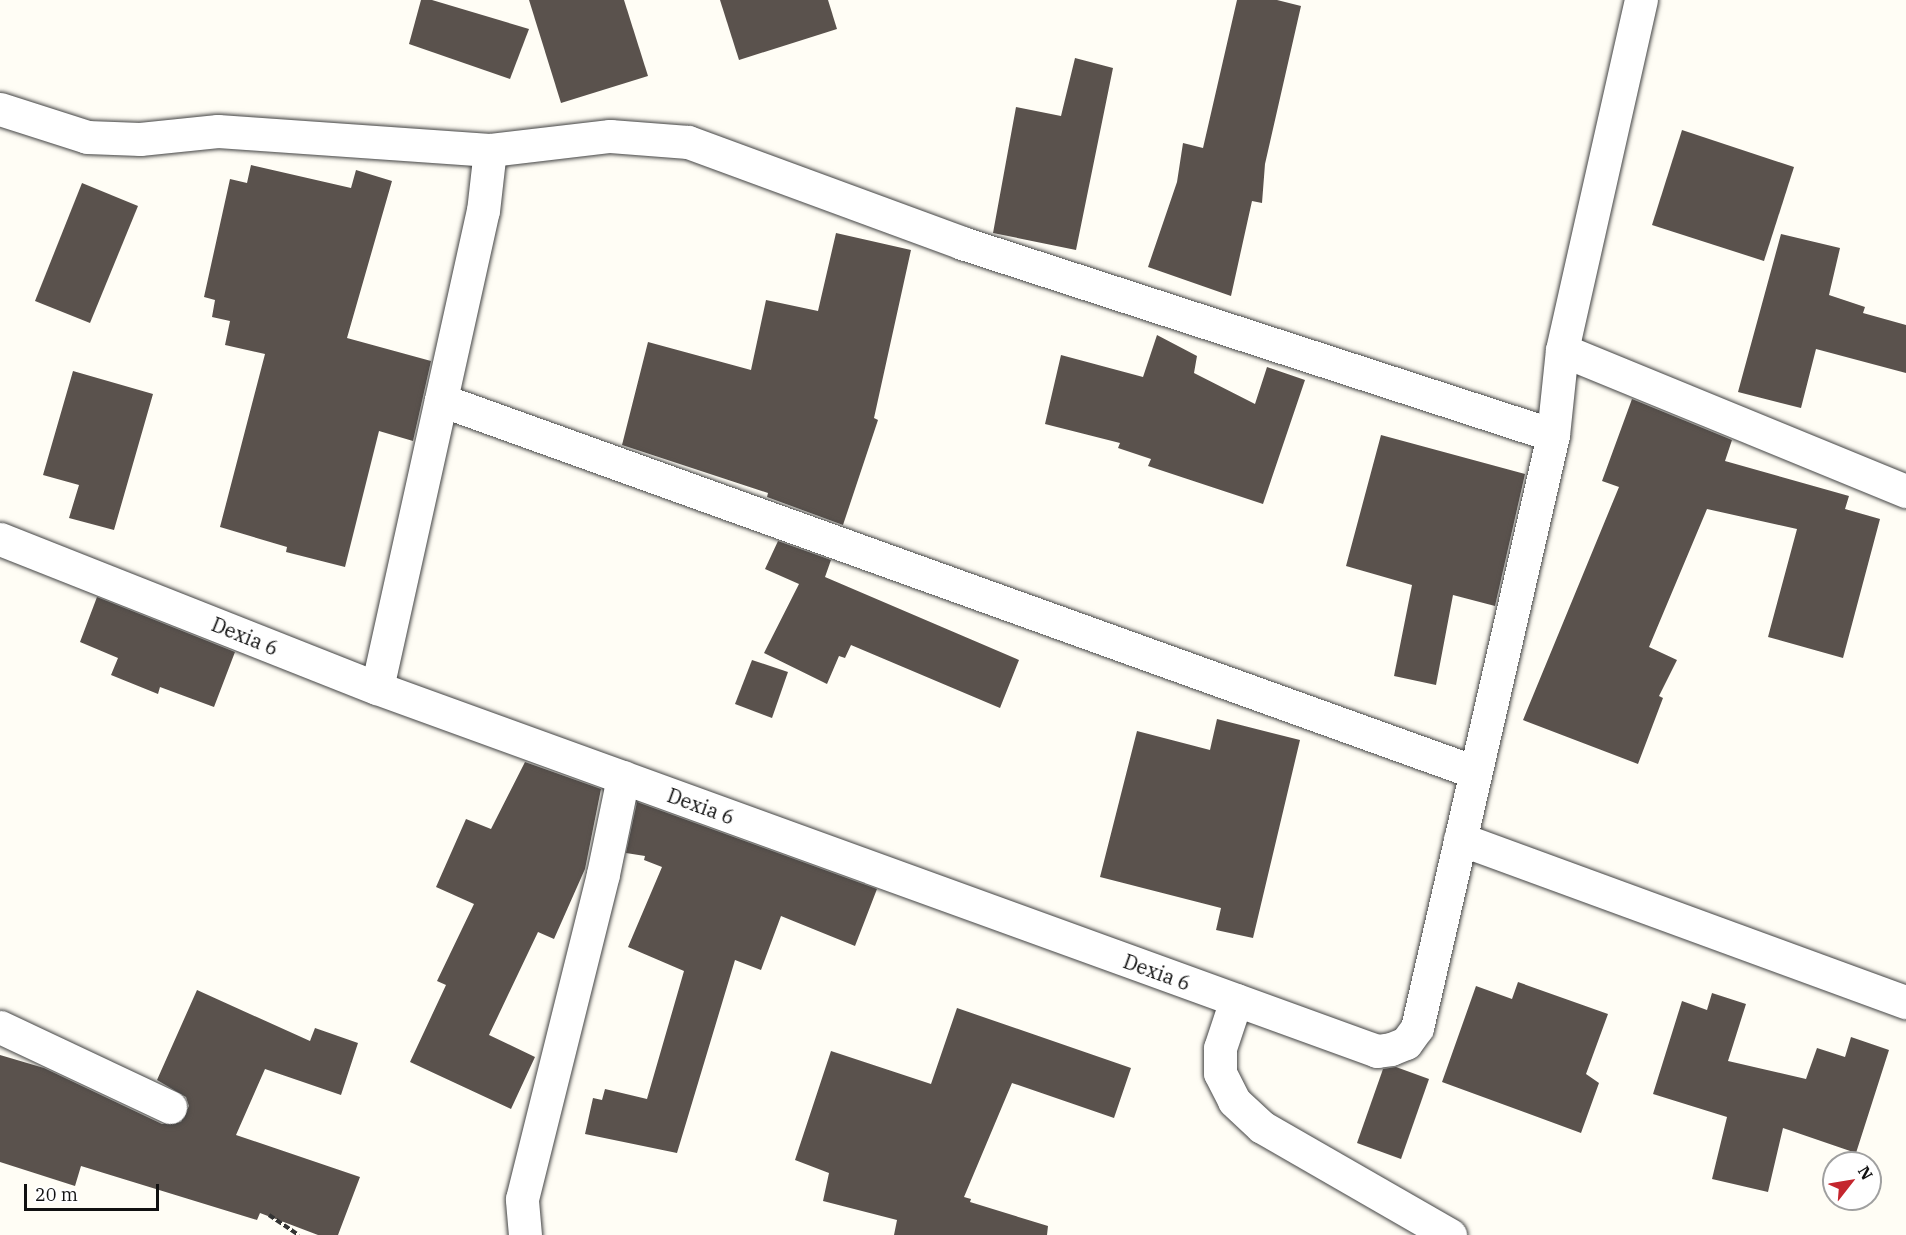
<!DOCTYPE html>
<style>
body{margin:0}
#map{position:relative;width:1906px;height:1235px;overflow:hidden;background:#fffdf5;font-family:"IBM Plex Serif",serif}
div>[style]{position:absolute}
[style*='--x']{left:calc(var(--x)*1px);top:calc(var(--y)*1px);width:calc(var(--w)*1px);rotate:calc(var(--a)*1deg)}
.building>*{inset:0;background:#5a524d}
.path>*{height:4px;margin-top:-2px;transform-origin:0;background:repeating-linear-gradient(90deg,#333 0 6px,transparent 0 9px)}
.roads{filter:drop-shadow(0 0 2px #444) drop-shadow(0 0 2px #444)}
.minor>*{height:33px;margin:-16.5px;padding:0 16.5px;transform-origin:16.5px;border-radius:16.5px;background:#fff}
span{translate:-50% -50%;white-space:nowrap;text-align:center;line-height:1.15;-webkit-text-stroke:6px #fff;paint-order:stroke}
.street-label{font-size:20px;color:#111}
.north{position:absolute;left:1822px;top:1151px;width:60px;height:60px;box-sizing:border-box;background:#fff;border:2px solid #a0a0a0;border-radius:50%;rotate:59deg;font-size:16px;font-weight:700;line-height:24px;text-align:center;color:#111}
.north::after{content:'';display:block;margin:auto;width:21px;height:27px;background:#c4262e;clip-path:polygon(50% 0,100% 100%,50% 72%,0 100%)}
.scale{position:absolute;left:24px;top:1184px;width:135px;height:27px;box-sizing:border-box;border:3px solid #111;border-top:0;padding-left:8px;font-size:18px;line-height:21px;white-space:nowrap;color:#111;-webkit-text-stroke:4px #fff;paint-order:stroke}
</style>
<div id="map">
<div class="building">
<i style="clip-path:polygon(421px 0,432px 0,529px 29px,510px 79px,409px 44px)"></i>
<i style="clip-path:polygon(529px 0,624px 0,648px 76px,561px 103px)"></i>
<i style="clip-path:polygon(720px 0,828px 0,837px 29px,739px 60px)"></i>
<i style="clip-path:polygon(1237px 0,1277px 0,1301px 6px,1265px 164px,1262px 203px,1252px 201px,1231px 296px,1148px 267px,1177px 182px,1183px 143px,1203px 148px)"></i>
<i style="clip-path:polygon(1075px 58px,1113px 68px,1076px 250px,993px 233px,1016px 107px,1061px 116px)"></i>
<i style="clip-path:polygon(1682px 130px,1794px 167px,1764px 261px,1652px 225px)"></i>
<i style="clip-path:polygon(251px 165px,351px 188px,356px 170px,392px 181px,347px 338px,431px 361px,413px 441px,379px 431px,345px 567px,286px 552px,287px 547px,220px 527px,265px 354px,225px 345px,230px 321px,212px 317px,215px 300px,204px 297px,230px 179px,247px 183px)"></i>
<i style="clip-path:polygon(82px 183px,138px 206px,90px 323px,35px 301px)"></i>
<i style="clip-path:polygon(836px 233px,911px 250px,874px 418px,878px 420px,843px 525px,767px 497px,768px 493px,622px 445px,648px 342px,751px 370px,766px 300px,818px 311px)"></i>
<i style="clip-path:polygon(1781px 234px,1840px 248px,1829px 295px,1865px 307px,1863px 313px,1906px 325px,1906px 373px,1816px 349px,1801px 408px,1738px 392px)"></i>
<i style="clip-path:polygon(1157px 335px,1197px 356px,1194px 373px,1255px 404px,1267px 367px,1305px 380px,1263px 504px,1148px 466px,1151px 459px,1118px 448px,1120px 443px,1045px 424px,1061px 355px,1143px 377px)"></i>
<i style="clip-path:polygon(73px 371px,153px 394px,114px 530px,69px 518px,79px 485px,43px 475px)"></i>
<i style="clip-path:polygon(1632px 399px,1732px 440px,1725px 461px,1849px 496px,1845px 509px,1880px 519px,1843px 658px,1768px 637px,1797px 529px,1707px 509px,1649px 647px,1677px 660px,1659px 696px,1663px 698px,1638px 764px,1523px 720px,1619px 487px,1602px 481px)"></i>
<i style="clip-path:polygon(1381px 435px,1525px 474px,1495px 606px,1453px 595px,1436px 685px,1394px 676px,1412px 585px,1346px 566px)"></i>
<i style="clip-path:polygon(778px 541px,831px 560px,825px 577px,1019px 660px,1000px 708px,851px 645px,845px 658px,839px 656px,827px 684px,764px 653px,799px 584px,765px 569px)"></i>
<i style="clip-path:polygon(97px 597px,235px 652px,214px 707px,160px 687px,158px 694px,111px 675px,118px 658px,80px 642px)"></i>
<i style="clip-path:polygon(752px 660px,788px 672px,772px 718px,735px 704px)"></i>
<i style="clip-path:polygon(1217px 719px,1300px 740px,1253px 938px,1216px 930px,1221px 908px,1100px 877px,1137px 731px,1210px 750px)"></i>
<i style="clip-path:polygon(525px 762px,601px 789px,585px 869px,554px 939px,538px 932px,489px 1035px,535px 1057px,511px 1109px,410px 1062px,446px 985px,437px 981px,474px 904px,436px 887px,466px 819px,491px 829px)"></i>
<i style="clip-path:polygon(637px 802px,877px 889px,855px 946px,781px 916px,761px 970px,735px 960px,677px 1153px,585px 1134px,593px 1098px,602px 1100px,605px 1089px,647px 1099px,684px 971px,628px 947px,662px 867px,644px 860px,645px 856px,626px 853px)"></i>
<i style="clip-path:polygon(1518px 982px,1608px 1014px,1586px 1074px,1599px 1083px,1581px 1133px,1442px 1082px,1476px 986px,1512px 999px)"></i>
<i style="clip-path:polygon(197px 990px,310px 1041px,315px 1028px,358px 1043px,341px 1095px,265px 1069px,236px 1135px,360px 1177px,338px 1235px,318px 1235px,260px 1213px,257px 1220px,81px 1166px,75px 1186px,0 1162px,0 1055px,44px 1068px,162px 1124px,181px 1122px,189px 1106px,186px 1097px,157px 1080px)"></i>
<i style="clip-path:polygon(1712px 993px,1746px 1004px,1728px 1061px,1806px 1079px,1817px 1048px,1845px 1057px,1851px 1037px,1889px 1050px,1856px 1153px,1783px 1128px,1768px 1192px,1712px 1179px,1727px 1117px,1653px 1094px,1682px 1001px,1707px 1010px)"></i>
<i style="clip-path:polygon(957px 1008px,1131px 1068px,1114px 1118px,1012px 1083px,964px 1197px,971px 1199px,970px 1202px,1048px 1226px,1047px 1235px,894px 1235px,897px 1220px,823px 1201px,829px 1173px,795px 1160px,831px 1051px,931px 1084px)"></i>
<i style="clip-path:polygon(1396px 1067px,1429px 1079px,1401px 1159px,1357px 1143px,1383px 1069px)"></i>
</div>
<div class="path">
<i style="--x:269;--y:1215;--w:36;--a:34"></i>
</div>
<div class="roads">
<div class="minor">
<i style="--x:0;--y:109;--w:91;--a:17.8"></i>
<i style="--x:87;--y:137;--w:53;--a:2.2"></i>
<i style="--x:140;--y:139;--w:78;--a:-5.9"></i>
<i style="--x:218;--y:131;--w:273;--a:4"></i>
<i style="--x:490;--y:150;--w:121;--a:-6.7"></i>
<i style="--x:610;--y:136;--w:78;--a:4.4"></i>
<i style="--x:688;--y:142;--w:292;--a:20.2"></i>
<i style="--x:962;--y:243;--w:621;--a:18"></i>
<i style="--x:1562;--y:350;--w:372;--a:22.3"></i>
<i style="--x:441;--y:400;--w:1099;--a:19.79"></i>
<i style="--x:0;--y:539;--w:405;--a:21.6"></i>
<i style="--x:377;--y:688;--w:1064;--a:19.95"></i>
<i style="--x:1377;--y:1051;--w:14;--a:-8"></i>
<i style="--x:1391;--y:1049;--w:16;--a:-22"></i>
<i style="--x:1406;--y:1043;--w:19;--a:-54"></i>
<i style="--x:1417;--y:1028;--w:608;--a:-77.08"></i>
<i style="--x:1553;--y:435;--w:85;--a:-84"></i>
<i style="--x:1562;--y:350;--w:359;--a:-77.3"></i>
<i style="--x:377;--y:688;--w:489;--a:-77.5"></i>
<i style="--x:483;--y:211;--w:61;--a:-83.5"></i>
<i style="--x:1460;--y:839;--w:475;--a:20.1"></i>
<i style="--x:1236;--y:1000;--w:51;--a:108.4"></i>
<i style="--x:1220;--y:1048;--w:25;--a:90"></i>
<i style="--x:1220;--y:1073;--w:31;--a:63"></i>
<i style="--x:1234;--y:1101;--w:38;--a:43"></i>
<i style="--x:1262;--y:1127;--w:217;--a:29.9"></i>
<i style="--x:0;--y:1027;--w:188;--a:25.2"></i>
<i style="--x:525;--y:1235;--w:36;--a:-95"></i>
<i style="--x:522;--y:1199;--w:335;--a:-76"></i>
<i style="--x:603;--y:874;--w:99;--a:-78.3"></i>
</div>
</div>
<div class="street-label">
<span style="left:245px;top:636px;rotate:22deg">Dexia 6</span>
<span style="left:701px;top:806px;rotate:20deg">Dexia 6</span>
<span style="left:1157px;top:972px;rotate:20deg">Dexia 6</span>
</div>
<div class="north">N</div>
<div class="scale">20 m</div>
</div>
